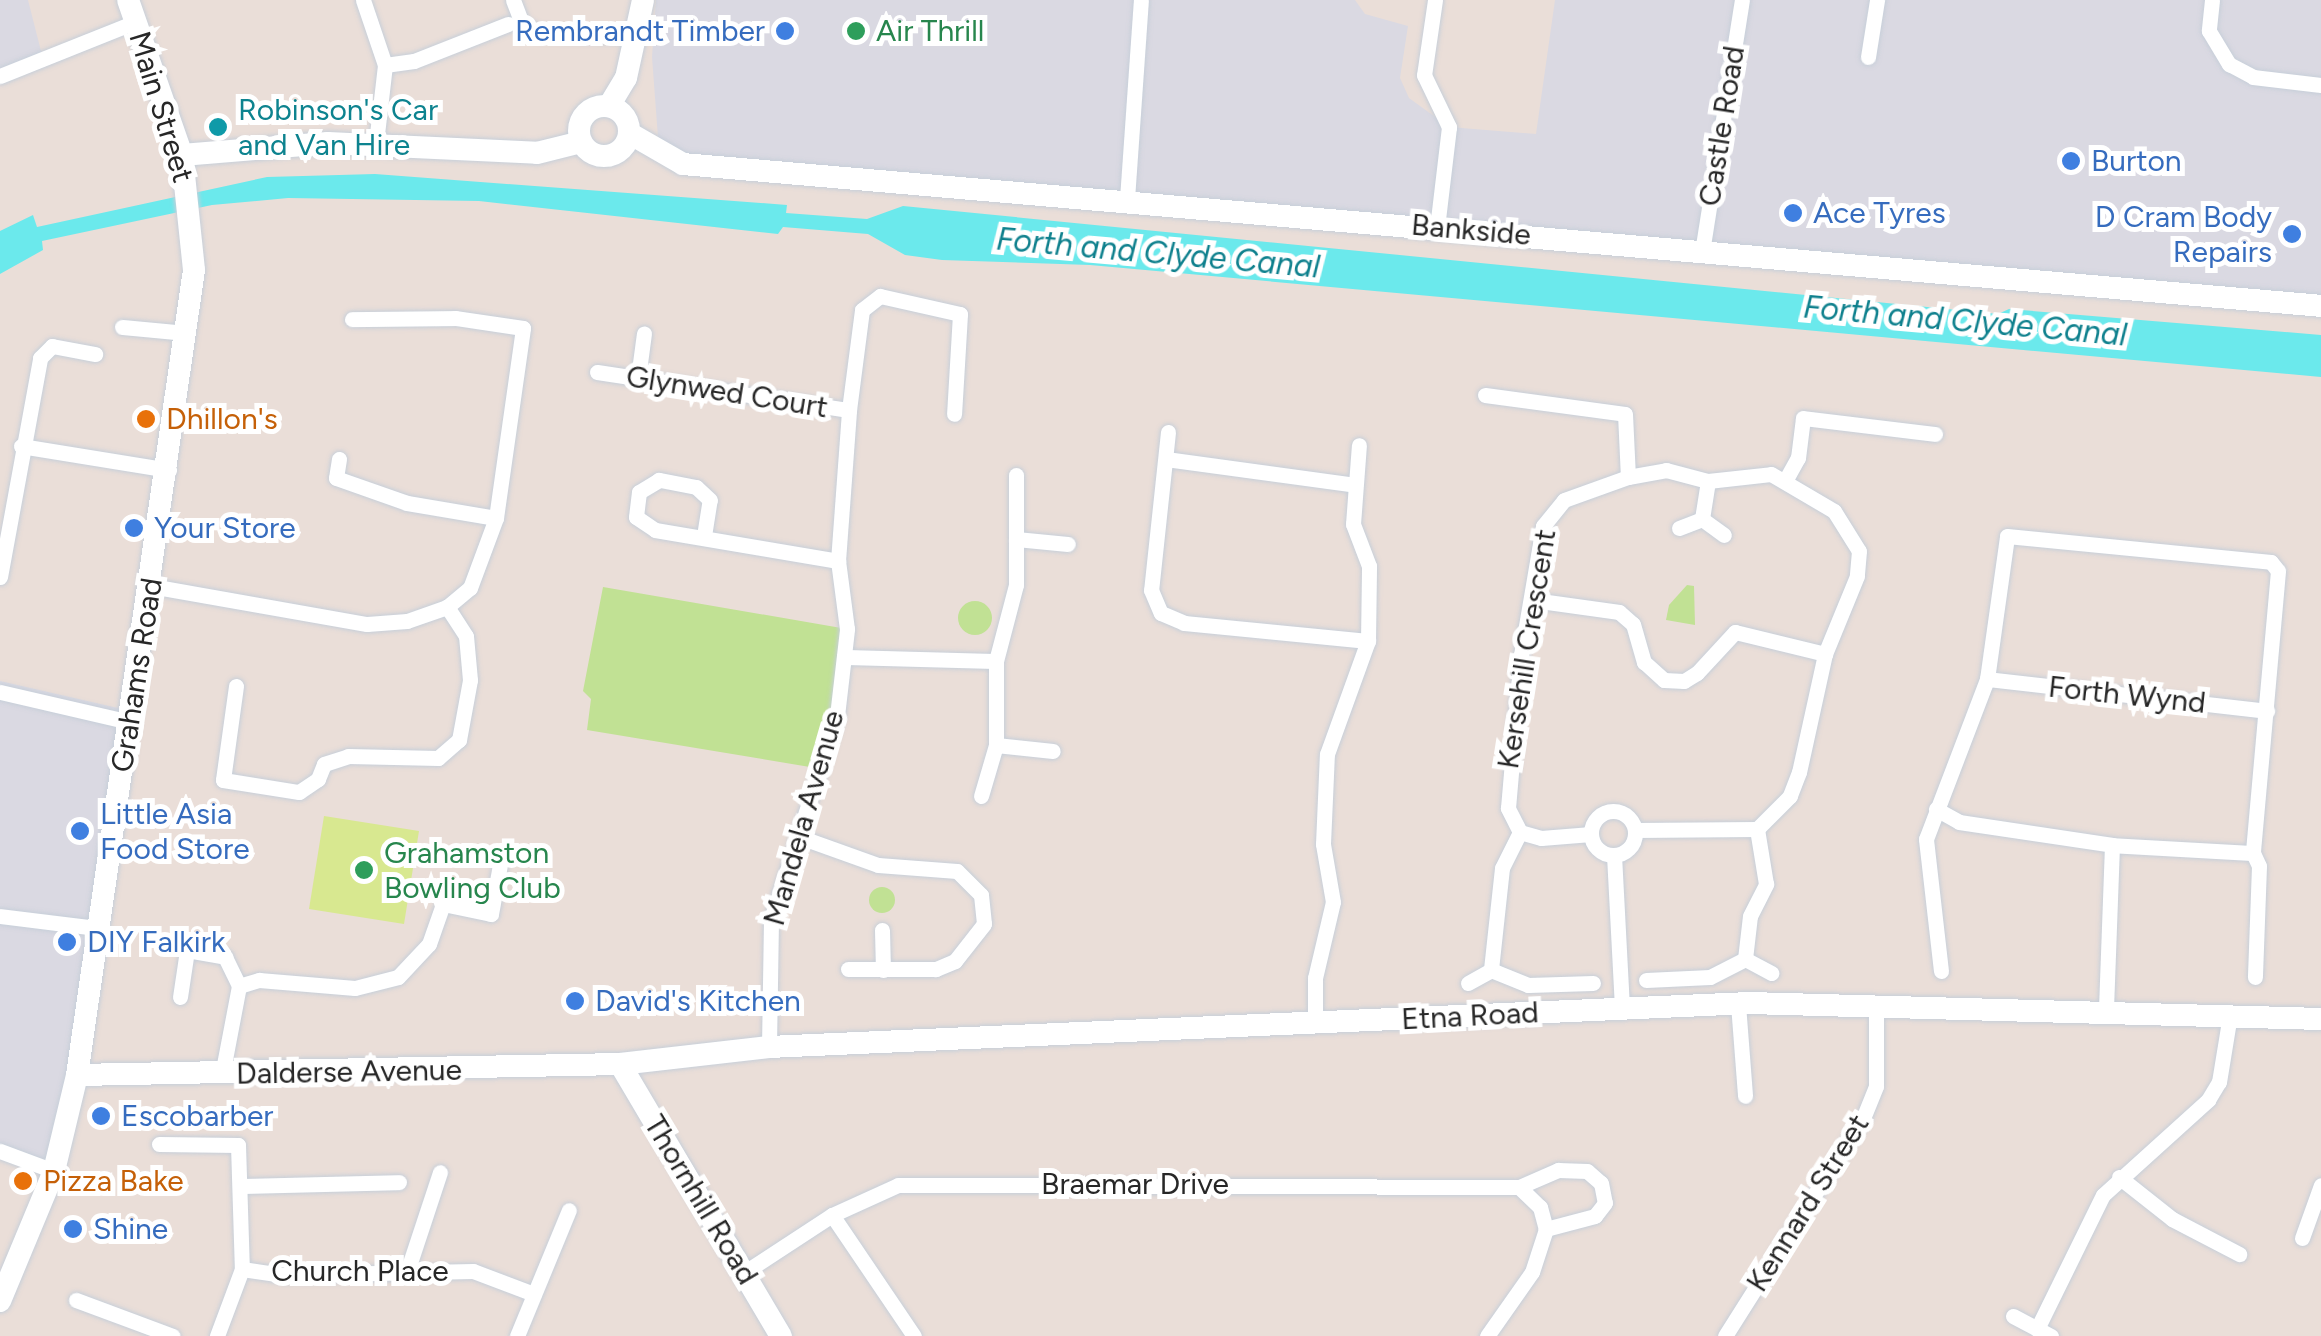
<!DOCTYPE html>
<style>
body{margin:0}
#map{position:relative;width:2321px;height:1336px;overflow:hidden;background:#eaded8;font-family:Figtree,sans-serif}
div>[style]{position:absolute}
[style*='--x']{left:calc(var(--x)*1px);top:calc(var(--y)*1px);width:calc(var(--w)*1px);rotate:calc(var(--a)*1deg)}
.industrial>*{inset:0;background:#dad9e2}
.green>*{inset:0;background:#c1e194}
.round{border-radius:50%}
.pitch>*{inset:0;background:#d8e890}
.water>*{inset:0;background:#6be9ec}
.roads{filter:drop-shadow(0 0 2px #c7cfd9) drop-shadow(0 0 2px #c7cfd9)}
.street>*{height:15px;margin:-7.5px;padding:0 7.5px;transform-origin:7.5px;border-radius:7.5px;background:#fff}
.street>.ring{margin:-7.5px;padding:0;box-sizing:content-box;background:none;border:15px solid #fff;border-radius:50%}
.secondary>*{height:22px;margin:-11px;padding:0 11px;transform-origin:11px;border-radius:11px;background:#fff}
.secondary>.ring{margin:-11px;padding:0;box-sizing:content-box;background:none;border:22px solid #fff;border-radius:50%}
.dots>*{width:28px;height:28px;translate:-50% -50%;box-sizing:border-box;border:5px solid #fff;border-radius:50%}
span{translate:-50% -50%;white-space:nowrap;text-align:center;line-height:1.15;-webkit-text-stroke:10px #fff;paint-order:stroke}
.shop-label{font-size:30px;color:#366cbe}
.right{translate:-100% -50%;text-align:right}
.left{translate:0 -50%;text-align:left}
.leisure-label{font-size:30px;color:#27864d}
.street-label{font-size:30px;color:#272727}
.culture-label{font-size:30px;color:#0d838f}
.food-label{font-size:30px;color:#c56008}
.water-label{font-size:32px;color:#0e808d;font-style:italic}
</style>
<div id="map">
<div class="industrial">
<i style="clip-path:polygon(0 0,28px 0,43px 59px,0 76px)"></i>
<i style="clip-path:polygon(656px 0,1355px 0,1365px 14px,1408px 26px,1400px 78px,1409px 98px,1449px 127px,1536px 134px,1555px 0,2321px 0,2321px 306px,659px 151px,652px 57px)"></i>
<i style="clip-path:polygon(0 681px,131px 711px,54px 1171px,0 1151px)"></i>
</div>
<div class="green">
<i style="clip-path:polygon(1687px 585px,1694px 586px,1695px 625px,1666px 620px,1669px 605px)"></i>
<i style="clip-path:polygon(603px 587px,847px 629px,822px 769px,587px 730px,591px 699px,583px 691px)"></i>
<i class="round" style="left:958px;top:601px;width:34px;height:34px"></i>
<i class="round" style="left:869px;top:887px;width:26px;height:26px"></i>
</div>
<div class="pitch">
<i style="clip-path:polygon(324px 816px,419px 831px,404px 924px,309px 909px)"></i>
</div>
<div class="water">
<i style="clip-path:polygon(375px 174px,787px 205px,786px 213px,867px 219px,903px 206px,1998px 314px,2009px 309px,2321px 335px,2321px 377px,1090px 265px,942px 260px,905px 255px,868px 234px,783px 227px,778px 234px,479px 201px,288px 198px,212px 205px,42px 241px,43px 250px,0 274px,0 231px,33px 215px,37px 227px,267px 177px)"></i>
</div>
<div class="roads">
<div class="street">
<i style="--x:363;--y:0;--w:69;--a:71.3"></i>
<i style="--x:385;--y:65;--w:79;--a:96.6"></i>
<i style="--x:513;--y:0;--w:25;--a:69"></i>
<i style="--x:522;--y:23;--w:19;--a:32"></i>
<i style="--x:538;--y:33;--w:99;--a:1.7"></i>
<i style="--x:1435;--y:0;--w:76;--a:98.3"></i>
<i style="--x:1424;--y:75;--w:58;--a:64.3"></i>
<i style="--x:1449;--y:127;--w:102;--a:96.8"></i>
<i style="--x:2212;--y:0;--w:31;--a:96"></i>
<i style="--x:2209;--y:31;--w:39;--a:59"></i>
<i style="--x:2229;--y:64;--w:27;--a:28"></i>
<i style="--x:2253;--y:77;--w:68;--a:6.7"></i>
<i style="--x:1868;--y:57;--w:58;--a:-81"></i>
<i style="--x:385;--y:65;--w:29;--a:-8"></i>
<i style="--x:414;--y:61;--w:101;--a:-21.5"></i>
<i style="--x:0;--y:76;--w:145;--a:-21.8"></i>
<i style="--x:1127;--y:199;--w:199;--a:-86"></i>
<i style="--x:1702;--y:252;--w:255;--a:-81"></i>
<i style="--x:122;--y:327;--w:65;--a:5.3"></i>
<i style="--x:597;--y:372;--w:255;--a:8.6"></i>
<i style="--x:849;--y:410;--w:101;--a:-82.6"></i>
<i style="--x:862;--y:310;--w:23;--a:-38"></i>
<i style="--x:880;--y:296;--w:82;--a:12.7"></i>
<i style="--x:960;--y:314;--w:100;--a:93.4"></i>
<i style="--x:638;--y:378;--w:45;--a:-82.4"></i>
<i style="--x:1485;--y:395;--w:141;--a:7.7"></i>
<i style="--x:1625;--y:414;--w:63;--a:87.3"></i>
<i style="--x:1168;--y:432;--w:159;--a:96.1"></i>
<i style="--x:1151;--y:590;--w:25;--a:67"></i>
<i style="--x:1161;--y:613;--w:25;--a:23"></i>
<i style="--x:1184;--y:623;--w:185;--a:5.6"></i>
<i style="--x:21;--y:446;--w:150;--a:9.2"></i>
<i style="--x:339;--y:459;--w:19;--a:99"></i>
<i style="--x:336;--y:478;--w:75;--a:19.4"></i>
<i style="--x:407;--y:503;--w:90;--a:9.6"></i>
<i style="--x:1166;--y:459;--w:191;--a:7.8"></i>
<i style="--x:1708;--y:481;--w:38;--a:99"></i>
<i style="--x:1702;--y:519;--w:27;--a:36"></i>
<i style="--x:1785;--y:481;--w:26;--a:-61"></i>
<i style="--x:1798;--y:458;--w:40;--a:-82.9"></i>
<i style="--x:1803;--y:418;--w:133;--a:6.9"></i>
<i style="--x:1679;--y:528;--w:25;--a:-21"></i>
<i style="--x:704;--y:536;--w:36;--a:-81"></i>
<i style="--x:710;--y:500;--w:19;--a:-137"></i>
<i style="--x:696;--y:487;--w:38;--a:-169"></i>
<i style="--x:659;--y:480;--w:23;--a:149"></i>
<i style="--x:639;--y:492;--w:25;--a:97"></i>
<i style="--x:636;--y:517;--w:23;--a:34"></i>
<i style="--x:655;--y:530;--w:186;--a:9.6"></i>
<i style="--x:1016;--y:539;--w:52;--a:5.5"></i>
<i style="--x:0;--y:577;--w:223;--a:-79.6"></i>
<i style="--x:40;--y:358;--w:17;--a:-45"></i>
<i style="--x:52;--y:346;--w:44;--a:10.5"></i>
<i style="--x:151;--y:586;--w:219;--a:10"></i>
<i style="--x:367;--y:624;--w:40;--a:-4.3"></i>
<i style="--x:407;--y:621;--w:42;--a:-19.3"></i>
<i style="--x:447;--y:607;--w:30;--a:-40"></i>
<i style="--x:470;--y:588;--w:75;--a:-69.6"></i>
<i style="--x:496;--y:518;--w:192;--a:-81.9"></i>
<i style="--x:523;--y:328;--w:69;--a:-171.6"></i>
<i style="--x:455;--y:318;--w:103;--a:179.4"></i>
<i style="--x:1533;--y:600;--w:87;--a:7.9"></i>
<i style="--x:1619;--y:612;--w:18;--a:41"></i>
<i style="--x:1633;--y:624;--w:40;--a:74"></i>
<i style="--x:1644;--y:662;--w:27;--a:42"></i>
<i style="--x:1664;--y:680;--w:20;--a:3"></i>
<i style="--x:1684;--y:681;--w:15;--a:-32"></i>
<i style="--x:1697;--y:673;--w:56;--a:-47.2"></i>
<i style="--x:1735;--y:632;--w:93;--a:13.7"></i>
<i style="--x:844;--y:657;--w:152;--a:1.5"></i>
<i style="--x:1987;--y:679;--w:282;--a:6.5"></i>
<i style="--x:236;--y:686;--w:95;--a:97.9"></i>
<i style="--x:223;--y:780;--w:77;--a:9"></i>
<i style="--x:299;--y:792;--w:23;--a:-34"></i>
<i style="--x:318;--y:779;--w:16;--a:-68"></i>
<i style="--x:324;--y:764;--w:25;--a:-18"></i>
<i style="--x:348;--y:756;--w:90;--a:1.3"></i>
<i style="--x:438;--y:758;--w:28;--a:-41"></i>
<i style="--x:459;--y:740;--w:61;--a:-79.6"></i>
<i style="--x:470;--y:680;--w:44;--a:-95.2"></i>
<i style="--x:466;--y:636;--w:35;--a:-123"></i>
<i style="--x:0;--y:692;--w:133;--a:13"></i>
<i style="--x:996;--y:745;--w:57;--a:6"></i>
<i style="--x:981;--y:796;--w:53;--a:-73.6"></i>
<i style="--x:996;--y:745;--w:84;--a:-90"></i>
<i style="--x:996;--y:661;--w:79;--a:-75.3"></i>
<i style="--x:1016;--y:585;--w:110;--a:-90"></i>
<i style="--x:1936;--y:809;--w:26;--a:29"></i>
<i style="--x:1959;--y:822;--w:155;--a:8.5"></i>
<i style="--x:2112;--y:845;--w:166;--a:92.1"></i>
<i class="ring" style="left:1591px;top:811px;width:29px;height:29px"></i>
<i style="--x:1520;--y:832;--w:40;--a:116.6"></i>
<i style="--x:1502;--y:868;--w:103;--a:96.2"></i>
<i style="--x:1491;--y:970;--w:40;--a:22"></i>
<i style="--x:1528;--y:985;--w:65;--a:-1.8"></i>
<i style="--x:1591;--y:834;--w:50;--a:175.4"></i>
<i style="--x:1541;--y:838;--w:22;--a:-164"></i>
<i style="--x:1520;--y:832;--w:27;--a:-117"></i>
<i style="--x:1508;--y:808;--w:154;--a:-85.1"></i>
<i style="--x:1521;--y:655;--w:131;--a:-80.3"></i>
<i style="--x:1543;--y:526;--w:33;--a:-51"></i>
<i style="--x:1564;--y:500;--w:68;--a:-19.8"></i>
<i style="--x:1628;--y:477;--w:39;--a:-10"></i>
<i style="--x:1666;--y:470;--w:43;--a:14.7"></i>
<i style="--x:1708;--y:481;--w:63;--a:-6.3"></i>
<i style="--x:1771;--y:474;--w:73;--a:30.4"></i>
<i style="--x:1834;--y:511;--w:47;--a:58"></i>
<i style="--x:1859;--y:551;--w:25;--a:95"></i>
<i style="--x:1857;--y:576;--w:84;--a:112.3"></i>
<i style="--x:1825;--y:654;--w:121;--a:102.4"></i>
<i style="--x:1799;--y:772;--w:26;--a:111"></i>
<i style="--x:1790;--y:796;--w:47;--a:135"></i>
<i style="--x:1757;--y:829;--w:122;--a:179.5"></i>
<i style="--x:797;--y:836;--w:86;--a:19.7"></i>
<i style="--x:878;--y:865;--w:79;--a:4.3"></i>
<i style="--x:957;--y:871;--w:34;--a:45"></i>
<i style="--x:981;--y:895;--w:29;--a:84"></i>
<i style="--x:984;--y:924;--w:47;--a:128.1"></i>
<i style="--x:955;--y:961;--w:21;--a:157"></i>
<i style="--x:936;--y:969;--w:88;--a:180"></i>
<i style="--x:2253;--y:853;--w:14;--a:65"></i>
<i style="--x:2259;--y:866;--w:111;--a:92.1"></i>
<i style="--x:1614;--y:855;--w:153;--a:87"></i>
<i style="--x:0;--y:916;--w:98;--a:7.1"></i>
<i style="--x:882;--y:930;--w:40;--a:88.6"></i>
<i style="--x:1745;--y:959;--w:30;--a:28"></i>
<i style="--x:1941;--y:971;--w:133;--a:-96.5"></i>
<i style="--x:1926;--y:839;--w:171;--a:-69.1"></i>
<i style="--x:1987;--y:679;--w:144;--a:-82"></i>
<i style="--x:2007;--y:536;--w:265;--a:5.6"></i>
<i style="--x:2271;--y:562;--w:11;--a:52"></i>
<i style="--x:2278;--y:571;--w:283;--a:95.1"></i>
<i style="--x:2253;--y:853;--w:141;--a:-176.8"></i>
<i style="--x:1646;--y:980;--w:64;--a:-2.7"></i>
<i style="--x:1710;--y:977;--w:39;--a:-27"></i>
<i style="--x:1745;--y:959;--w:43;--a:-83.4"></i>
<i style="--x:1750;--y:916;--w:36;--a:-63"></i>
<i style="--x:1766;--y:884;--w:56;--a:-99.3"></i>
<i style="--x:1468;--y:983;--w:26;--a:-29"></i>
<i style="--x:180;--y:997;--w:48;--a:-81.5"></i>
<i style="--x:187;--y:950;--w:39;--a:10"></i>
<i style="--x:225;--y:957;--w:32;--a:64"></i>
<i style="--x:1738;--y:1004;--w:92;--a:85.6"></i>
<i style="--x:1315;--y:1024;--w:46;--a:-90"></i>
<i style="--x:1315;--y:978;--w:78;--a:-76.7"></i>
<i style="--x:1333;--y:902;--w:59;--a:-99.8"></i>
<i style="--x:1323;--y:844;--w:90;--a:-87.5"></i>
<i style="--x:1327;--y:754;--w:120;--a:-70.1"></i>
<i style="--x:1368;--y:641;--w:75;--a:-89.2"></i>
<i style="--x:1369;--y:566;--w:45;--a:-110.9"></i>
<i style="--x:1353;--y:524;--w:79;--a:-85.7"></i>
<i style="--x:769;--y:1047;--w:127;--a:-89.1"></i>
<i style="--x:771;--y:920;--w:214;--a:-72.1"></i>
<i style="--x:837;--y:716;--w:88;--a:-83.4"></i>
<i style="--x:847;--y:629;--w:69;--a:-97.5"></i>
<i style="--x:838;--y:561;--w:151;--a:-85.8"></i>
<i style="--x:222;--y:1075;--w:91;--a:-79.2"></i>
<i style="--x:239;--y:986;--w:21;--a:-17"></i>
<i style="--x:259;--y:980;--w:96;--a:4.8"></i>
<i style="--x:355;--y:988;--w:44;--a:-14.3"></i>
<i style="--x:398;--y:977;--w:45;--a:-46.8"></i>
<i style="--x:429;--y:944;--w:42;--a:-70.7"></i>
<i style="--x:443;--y:904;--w:49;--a:11.8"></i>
<i style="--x:491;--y:914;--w:56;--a:-79.7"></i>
<i style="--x:159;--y:1144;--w:79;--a:0.7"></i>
<i style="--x:238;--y:1145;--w:124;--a:88.2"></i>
<i style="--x:242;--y:1269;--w:72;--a:110.5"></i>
<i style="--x:0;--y:1151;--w:58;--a:20.3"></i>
<i style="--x:2119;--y:1177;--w:68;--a:38.4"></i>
<i style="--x:2172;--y:1219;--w:76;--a:27.6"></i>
<i style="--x:240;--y:1186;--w:159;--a:-1.4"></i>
<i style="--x:1519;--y:1187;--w:43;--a:-23.6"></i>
<i style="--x:1558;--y:1170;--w:29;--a:2"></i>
<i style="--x:1587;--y:1171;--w:18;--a:41"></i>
<i style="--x:1601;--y:1183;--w:20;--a:79"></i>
<i style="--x:1605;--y:1203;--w:16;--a:128"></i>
<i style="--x:1595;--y:1216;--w:51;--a:165.1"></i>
<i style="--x:832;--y:1215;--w:146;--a:55.9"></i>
<i style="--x:2302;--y:1238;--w:56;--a:-70.3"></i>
<i style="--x:242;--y:1269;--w:40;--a:8.5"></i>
<i style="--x:282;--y:1275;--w:191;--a:-1.2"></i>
<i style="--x:473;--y:1271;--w:65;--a:20.7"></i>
<i style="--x:407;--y:1272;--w:105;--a:-71.7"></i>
<i style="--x:745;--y:1272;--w:104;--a:-33.2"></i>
<i style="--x:832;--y:1215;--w:72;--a:-24.4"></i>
<i style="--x:898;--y:1185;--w:621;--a:0.18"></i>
<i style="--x:1519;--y:1187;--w:29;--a:44"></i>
<i style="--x:1540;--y:1207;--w:23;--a:75"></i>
<i style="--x:1546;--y:1229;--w:45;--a:108"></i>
<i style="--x:1532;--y:1272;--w:78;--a:125.1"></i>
<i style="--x:76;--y:1300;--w:103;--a:20.4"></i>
<i style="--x:2013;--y:1316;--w:43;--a:27.8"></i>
<i style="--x:2037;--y:1329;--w:149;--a:-63.8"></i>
<i style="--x:2103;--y:1195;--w:142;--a:-42.1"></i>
<i style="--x:2208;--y:1100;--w:21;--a:-59"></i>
<i style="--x:2219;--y:1082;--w:68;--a:-80.7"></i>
<i style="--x:517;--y:1336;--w:136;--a:-67.6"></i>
<i style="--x:1725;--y:1336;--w:260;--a:-57.7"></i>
<i style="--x:1864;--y:1116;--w:32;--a:-68"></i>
<i style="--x:1876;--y:1086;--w:81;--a:-90"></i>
</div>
<div class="secondary">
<i class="ring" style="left:579px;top:106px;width:28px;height:28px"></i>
<i style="--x:609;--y:106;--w:33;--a:-59"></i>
<i style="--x:626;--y:78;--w:80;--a:-77.7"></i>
<i style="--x:629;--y:133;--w:62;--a:29.9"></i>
<i style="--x:683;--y:164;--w:1644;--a:4.95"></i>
<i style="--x:182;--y:155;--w:146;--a:-4.7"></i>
<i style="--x:328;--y:143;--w:209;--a:2.7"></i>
<i style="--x:537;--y:153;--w:45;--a:-14"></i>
<i style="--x:620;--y:1064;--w:316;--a:59.4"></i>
<i style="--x:77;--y:1075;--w:543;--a:-1.16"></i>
<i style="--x:620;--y:1064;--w:150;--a:-6.5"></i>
<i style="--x:769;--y:1047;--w:981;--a:-2.57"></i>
<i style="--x:1749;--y:1003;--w:572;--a:1.6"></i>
<i style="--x:0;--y:1301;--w:141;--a:-67.4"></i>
<i style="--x:54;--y:1171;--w:99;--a:-76.5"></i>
<i style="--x:77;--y:1075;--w:813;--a:-81.73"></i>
<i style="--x:194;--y:270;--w:116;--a:-96"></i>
<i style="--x:182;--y:155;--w:164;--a:-109.2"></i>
</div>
</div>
<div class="dots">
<i style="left:785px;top:31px;background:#3f7fe0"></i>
<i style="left:856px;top:31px;background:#2e9e5b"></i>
<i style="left:218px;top:127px;background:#0f9aa8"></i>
<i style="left:2071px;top:161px;background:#3f7fe0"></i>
<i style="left:1793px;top:213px;background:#3f7fe0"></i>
<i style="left:2292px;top:234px;background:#3f7fe0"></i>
<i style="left:146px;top:419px;background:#e8710a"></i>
<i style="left:134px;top:528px;background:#3f7fe0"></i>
<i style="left:80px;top:831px;background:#3f7fe0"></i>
<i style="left:364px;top:870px;background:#2e9e5b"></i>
<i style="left:67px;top:942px;background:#3f7fe0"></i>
<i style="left:575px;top:1001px;background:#3f7fe0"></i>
<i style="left:101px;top:1116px;background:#3f7fe0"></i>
<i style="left:23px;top:1181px;background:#e8710a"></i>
<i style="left:73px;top:1229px;background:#3f7fe0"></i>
</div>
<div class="shop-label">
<span class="right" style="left:765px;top:31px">Rembrandt Timber</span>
<span class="left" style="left:2091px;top:161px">Burton</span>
<span class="left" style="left:1813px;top:213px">Ace Tyres</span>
<span class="right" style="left:2272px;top:234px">D Cram Body<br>Repairs</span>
<span class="left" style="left:154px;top:528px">Your Store</span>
<span class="left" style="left:100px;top:831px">Little Asia<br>Food Store</span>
<span class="left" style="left:87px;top:942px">DIY Falkirk</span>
<span class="left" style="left:595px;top:1001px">David's Kitchen</span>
<span class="left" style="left:121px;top:1116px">Escobarber</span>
<span class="left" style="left:93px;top:1229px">Shine</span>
</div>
<div class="leisure-label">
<span class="left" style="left:876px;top:31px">Air Thrill</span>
<span class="left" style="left:384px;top:870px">Grahamston<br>Bowling Club</span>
</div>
<div class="street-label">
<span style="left:161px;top:107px;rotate:73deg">Main Street</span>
<span style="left:1722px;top:126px;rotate:-81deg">Castle Road</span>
<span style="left:1471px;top:230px;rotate:5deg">Bankside</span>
<span style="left:727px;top:392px;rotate:9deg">Glynwed Court</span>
<span style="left:1527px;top:649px;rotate:-81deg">Kersehill Crescent</span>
<span style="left:137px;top:675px;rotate:-81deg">Grahams Road</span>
<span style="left:2127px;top:695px;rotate:6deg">Forth Wynd</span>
<span style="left:804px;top:818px;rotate:-74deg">Mandela Avenue</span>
<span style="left:1470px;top:1016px;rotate:-3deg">Etna Road</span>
<span style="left:349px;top:1072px;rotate:-1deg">Dalderse Avenue</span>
<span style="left:1135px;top:1184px">Braemar Drive</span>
<span style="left:701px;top:1200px;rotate:59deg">Thornhill Road</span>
<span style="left:1808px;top:1203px;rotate:-58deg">Kennard Street</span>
<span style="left:360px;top:1271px">Church Place</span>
</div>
<div class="culture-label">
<span class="left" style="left:238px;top:127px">Robinson's Car<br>and Van Hire</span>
</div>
<div class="food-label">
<span class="left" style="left:166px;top:419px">Dhillon's</span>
<span class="left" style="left:43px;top:1181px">Pizza Bake</span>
</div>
<div class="water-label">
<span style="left:1158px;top:253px;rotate:5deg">Forth and Clyde Canal</span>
<span style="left:1965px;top:321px;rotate:5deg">Forth and Clyde Canal</span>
</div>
</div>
